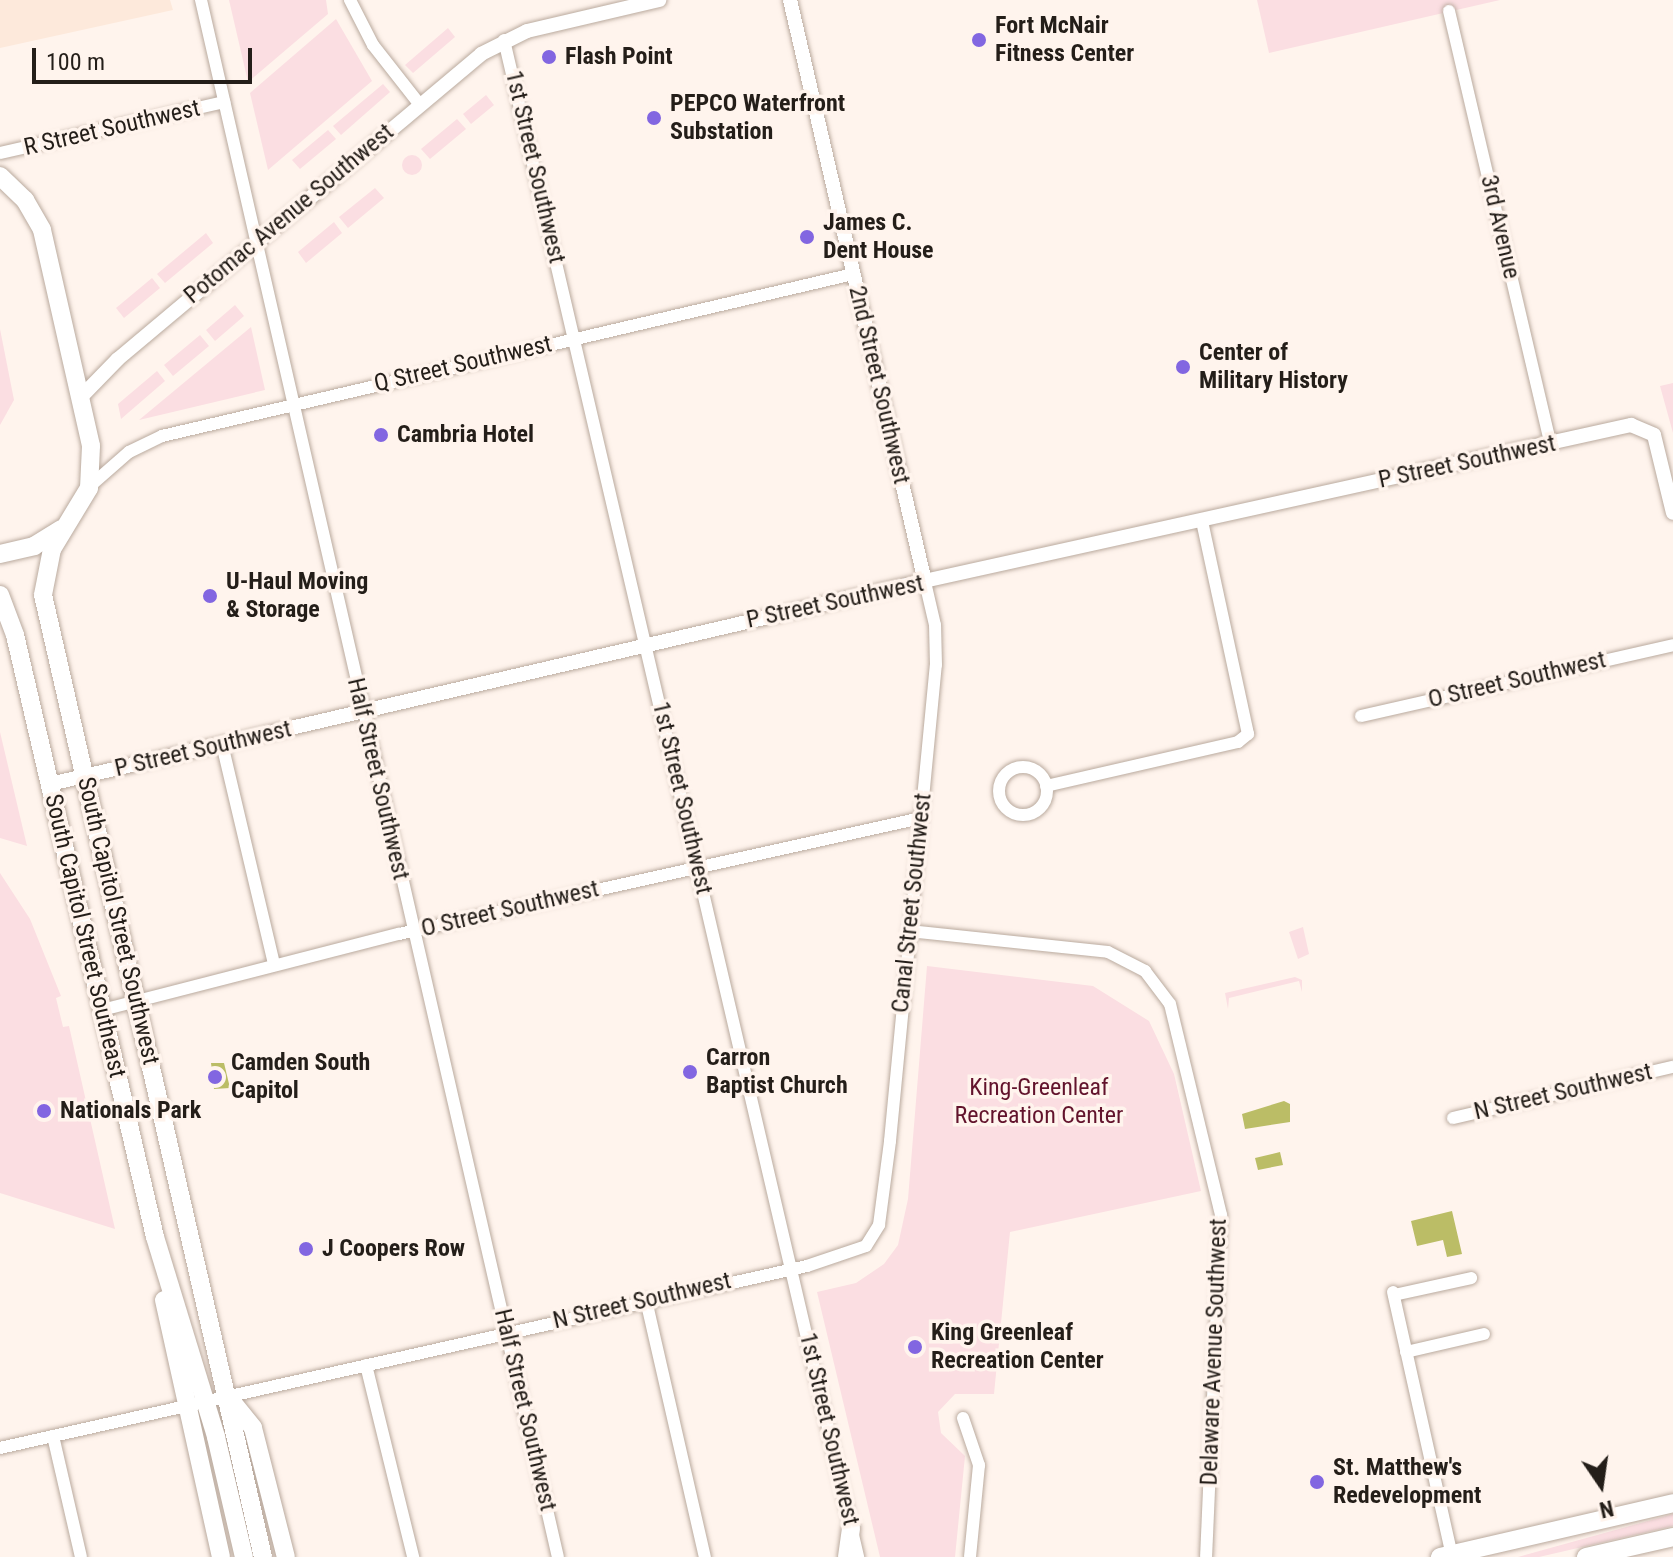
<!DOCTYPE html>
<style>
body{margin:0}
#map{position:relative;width:1673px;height:1557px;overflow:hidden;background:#fff4ed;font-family:"Roboto Condensed",sans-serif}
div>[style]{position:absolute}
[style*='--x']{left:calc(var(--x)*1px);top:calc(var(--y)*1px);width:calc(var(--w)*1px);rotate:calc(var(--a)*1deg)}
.built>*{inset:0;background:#fde9db}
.green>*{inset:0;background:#fbdee2}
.round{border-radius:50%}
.water>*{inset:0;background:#bbbd66}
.roads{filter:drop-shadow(0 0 2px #baaa9e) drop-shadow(0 0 2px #baaa9e)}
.minor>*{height:12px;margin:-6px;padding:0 6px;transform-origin:6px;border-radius:6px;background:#fff}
.minor>.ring{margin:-6px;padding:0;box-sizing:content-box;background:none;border:12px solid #fff;border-radius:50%}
.tertiary>*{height:14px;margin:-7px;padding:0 7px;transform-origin:7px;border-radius:7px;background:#fff}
.primary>*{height:18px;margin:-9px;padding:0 9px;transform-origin:9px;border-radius:9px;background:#fff}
.dots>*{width:22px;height:22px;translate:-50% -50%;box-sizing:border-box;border:4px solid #fff4ed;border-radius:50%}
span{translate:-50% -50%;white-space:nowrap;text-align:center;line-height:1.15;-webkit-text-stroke:7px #fff4ed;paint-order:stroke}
.poi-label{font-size:24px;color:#241e19;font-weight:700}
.left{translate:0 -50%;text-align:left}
.street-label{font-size:24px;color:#241e19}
.park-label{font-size:24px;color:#62132c}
.north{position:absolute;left:1561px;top:1445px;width:80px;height:80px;-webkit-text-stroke:6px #fff4ed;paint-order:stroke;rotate:167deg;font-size:22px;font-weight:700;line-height:32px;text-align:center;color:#241e19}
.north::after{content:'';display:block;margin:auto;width:28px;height:36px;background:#241e19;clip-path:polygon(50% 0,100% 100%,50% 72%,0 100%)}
.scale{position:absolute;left:32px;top:48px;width:220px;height:36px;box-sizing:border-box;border:4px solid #241e19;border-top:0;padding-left:10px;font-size:24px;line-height:28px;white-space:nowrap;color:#241e19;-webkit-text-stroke:6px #fff4ed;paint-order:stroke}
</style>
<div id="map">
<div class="built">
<i style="clip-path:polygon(0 0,170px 0,173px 10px,0 48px)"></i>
</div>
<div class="green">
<i style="clip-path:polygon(229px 0,326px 0,328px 14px,248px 82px)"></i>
<i style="clip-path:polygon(1257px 0,1500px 0,1269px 53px)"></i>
<i style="clip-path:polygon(336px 19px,372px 81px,268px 170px,250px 93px)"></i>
<i style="clip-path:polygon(448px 28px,455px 37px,413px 73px,405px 65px)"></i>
<i style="clip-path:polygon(383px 84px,390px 92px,341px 135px,333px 126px)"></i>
<i style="clip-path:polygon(486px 95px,494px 105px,471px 124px,463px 114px)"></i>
<i style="clip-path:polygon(457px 119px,466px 129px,430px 159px,421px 149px)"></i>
<i style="clip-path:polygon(328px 130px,336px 139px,300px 169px,292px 160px)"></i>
<i class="round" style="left:402px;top:155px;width:20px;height:20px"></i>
<i style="clip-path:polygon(375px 188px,384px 198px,348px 228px,339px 217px)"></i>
<i style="clip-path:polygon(334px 222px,342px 233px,306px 263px,298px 252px)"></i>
<i style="clip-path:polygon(206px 233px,213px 243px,165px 283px,157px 274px)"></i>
<i style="clip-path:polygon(152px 278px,160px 288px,124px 318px,116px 308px)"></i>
<i style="clip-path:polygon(235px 305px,244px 316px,215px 341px,206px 330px)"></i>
<i style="clip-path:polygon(251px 327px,265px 390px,139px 420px)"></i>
<i style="clip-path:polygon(0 329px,14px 400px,0 425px)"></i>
<i style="clip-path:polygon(200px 335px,209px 346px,173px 376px,164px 365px)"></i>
<i style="clip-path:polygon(157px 371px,165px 381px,121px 419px,118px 404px)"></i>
<i style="clip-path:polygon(1673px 383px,1673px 433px,1660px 386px)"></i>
<i style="clip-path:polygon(0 732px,27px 846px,0 838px)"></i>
<i style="clip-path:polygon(0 873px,30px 919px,61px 996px,56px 998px,63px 1027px,69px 1026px,115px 1229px,0 1193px)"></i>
<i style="clip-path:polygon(1303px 927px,1309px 954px,1298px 959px,1289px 932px)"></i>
<i style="clip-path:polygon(927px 966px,1093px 986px,1149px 1021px,1174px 1074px,1201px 1191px,1010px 1232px,994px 1394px,955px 1394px,938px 1412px,941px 1433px,965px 1456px,955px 1557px,880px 1557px,817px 1292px,856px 1283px,884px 1264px,898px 1245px,908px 1199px)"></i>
<i style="clip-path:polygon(1295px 977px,1302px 980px,1302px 992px,1299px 981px,1229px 998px,1228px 1009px,1225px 993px)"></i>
<i style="clip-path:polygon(1673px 1514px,1673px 1526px,1539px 1557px,1518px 1557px)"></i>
</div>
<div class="water">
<i style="clip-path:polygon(211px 1063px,224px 1063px,230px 1088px,214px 1089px)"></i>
<i style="clip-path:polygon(1284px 1101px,1290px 1104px,1290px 1122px,1245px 1129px,1242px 1114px)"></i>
<i style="clip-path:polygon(1280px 1152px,1283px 1165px,1258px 1170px,1255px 1158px)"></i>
<i style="clip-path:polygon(1452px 1211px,1462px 1254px,1447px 1257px,1443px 1240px,1417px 1246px,1411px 1221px)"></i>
</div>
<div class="roads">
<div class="minor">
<i style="--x:201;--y:0;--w:1597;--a:77.09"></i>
<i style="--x:350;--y:0;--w:51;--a:62.9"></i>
<i style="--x:373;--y:45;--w:76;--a:51.9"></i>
<i style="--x:1449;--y:11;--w:444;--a:76.8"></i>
<i style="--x:504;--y:40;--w:1558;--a:76.86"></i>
<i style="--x:0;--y:153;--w:230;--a:-12.8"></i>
<i style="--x:89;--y:487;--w:53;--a:-41.2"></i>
<i style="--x:129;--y:452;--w:37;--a:-26"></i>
<i style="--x:162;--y:436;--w:710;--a:-13.19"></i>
<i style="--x:1361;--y:716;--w:320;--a:-12.8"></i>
<i style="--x:222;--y:744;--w:226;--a:76.7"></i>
<i class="ring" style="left:999px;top:767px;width:36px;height:36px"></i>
<i style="--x:1046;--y:786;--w:197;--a:-12.9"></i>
<i style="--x:1238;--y:742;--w:13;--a:-39"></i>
<i style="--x:1248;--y:734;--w:218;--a:-102.2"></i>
<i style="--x:909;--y:931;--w:200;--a:6"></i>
<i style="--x:1108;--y:952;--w:42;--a:27.2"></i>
<i style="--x:1145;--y:971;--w:41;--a:52.9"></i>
<i style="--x:1170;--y:1004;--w:217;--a:76.4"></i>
<i style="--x:1221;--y:1215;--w:342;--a:92.5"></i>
<i style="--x:102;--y:1010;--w:307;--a:-14.4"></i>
<i style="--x:399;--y:934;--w:535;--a:-12.53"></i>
<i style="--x:1453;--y:1118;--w:226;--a:-13.1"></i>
<i style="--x:1393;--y:1292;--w:271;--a:77.4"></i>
<i style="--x:1394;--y:1295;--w:79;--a:-12.4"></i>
<i style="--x:646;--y:1300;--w:264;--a:77.1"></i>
<i style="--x:1406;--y:1352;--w:80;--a:-13"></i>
<i style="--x:366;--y:1365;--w:198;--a:76.2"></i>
<i style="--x:963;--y:1418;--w:50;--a:71.2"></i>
<i style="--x:979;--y:1465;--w:92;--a:95.6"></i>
<i style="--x:53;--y:1436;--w:124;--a:77"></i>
<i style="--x:0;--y:1448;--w:827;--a:-12.71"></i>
<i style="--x:807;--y:1266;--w:62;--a:-18.7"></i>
<i style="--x:866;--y:1246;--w:25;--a:-58"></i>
<i style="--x:879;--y:1225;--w:85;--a:-82.5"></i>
<i style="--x:890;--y:1141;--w:478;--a:-84.5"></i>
<i style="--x:936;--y:665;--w:40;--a:-91.4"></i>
<i style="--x:935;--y:625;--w:44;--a:-103.1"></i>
</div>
<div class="tertiary">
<i style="--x:790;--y:0;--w:597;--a:76.94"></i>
<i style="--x:81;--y:397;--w:53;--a:-45.8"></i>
<i style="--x:118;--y:359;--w:474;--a:-40"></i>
<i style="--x:481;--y:54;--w:51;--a:-26.6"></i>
<i style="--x:527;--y:31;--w:136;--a:-13.2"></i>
<i style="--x:50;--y:784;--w:870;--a:-13.09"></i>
<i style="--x:897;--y:587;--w:752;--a:-12.45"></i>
<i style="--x:1631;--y:425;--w:25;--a:23"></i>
<i style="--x:1654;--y:435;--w:80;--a:76.3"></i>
</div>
<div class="primary">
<i style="--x:0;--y:176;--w:35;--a:44"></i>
<i style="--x:25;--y:200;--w:34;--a:60"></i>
<i style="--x:42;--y:230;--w:221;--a:77.2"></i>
<i style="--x:91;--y:446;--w:42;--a:92.7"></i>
<i style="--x:89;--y:488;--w:71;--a:121.2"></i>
<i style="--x:52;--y:549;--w:47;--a:101.1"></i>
<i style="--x:43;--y:595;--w:987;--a:77.12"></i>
<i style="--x:0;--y:554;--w:35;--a:-13"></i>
<i style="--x:34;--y:546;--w:31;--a:-32"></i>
<i style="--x:0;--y:595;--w:43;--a:69.4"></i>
<i style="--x:15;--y:635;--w:618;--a:76.91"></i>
<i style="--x:155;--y:1237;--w:209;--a:73"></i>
<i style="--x:216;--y:1437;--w:123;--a:76.9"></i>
<i style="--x:164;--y:1300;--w:263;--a:77.5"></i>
<i style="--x:229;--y:1398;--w:38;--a:51"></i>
<i style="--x:253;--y:1428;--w:133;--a:75.7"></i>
<i style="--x:847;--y:1557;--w:29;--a:-82"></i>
<i style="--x:1440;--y:1557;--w:239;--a:-13"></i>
<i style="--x:1586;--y:1557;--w:89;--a:-12.9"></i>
</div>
</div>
<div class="dots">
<i style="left:979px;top:40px;background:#8266e1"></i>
<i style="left:549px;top:57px;background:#8266e1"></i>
<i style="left:654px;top:118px;background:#8266e1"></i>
<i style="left:807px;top:237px;background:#8266e1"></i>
<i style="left:1183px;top:367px;background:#8266e1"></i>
<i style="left:381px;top:435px;background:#8266e1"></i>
<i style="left:210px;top:596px;background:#8266e1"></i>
<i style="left:690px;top:1072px;background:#8266e1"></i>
<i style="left:215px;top:1077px;background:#8266e1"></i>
<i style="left:44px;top:1111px;background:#8266e1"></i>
<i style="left:306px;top:1249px;background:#8266e1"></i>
<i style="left:915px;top:1347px;background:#8266e1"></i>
<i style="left:1317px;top:1482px;background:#8266e1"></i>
</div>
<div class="poi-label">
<span class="left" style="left:995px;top:40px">Fort McNair<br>Fitness Center</span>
<span class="left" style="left:565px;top:57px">Flash Point</span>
<span class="left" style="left:670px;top:118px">PEPCO Waterfront<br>Substation</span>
<span class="left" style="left:823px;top:237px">James C.<br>Dent House</span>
<span class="left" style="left:1199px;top:367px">Center of<br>Military History</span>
<span class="left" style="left:397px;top:435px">Cambria Hotel</span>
<span class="left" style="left:226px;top:596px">U-Haul Moving<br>&amp; Storage</span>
<span class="left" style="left:706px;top:1072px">Carron<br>Baptist Church</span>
<span class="left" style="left:231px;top:1077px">Camden South<br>Capitol</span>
<span class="left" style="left:60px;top:1111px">Nationals Park</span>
<span class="left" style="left:322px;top:1249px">J Coopers Row</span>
<span class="left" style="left:931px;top:1347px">King Greenleaf<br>Recreation Center</span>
<span class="left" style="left:1333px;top:1482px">St. Matthew's<br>Redevelopment</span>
</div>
<div class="street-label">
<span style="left:112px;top:128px;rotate:-13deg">R Street Southwest</span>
<span style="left:535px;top:167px;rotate:77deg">1st Street Southwest</span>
<span style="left:289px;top:214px;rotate:-40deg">Potomac Avenue Southwest</span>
<span style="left:1500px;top:227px;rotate:77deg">3rd Avenue</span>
<span style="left:463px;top:364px;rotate:-13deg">Q Street Southwest</span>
<span style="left:879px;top:385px;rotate:77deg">2nd Street Southwest</span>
<span style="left:1467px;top:462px;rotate:-12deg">P Street Southwest</span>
<span style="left:835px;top:602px;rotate:-12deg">P Street Southwest</span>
<span style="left:1517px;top:680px;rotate:-13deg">O Street Southwest</span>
<span style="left:203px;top:749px;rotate:-13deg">P Street Southwest</span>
<span style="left:378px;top:779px;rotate:77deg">Half Street Southwest</span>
<span style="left:682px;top:798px;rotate:77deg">1st Street Southwest</span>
<span style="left:912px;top:903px;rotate:-84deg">Canal Street Southwest</span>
<span style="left:510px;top:909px;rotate:-13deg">O Street Southwest</span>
<span style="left:118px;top:921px;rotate:77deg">South Capitol Street Southwest</span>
<span style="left:85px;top:936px;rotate:77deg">South Capitol Street Southeast</span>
<span style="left:1563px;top:1092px;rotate:-13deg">N Street Southwest</span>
<span style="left:642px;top:1301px;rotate:-13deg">N Street Southwest</span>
<span style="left:1214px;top:1352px;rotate:-88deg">Delaware Avenue Southwest</span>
<span style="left:525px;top:1410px;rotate:77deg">Half Street Southwest</span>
<span style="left:829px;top:1429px;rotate:77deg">1st Street Southwest</span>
</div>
<div class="park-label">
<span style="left:1039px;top:1102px">King-Greenleaf<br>Recreation Center</span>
</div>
<div class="north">N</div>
<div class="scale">100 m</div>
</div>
